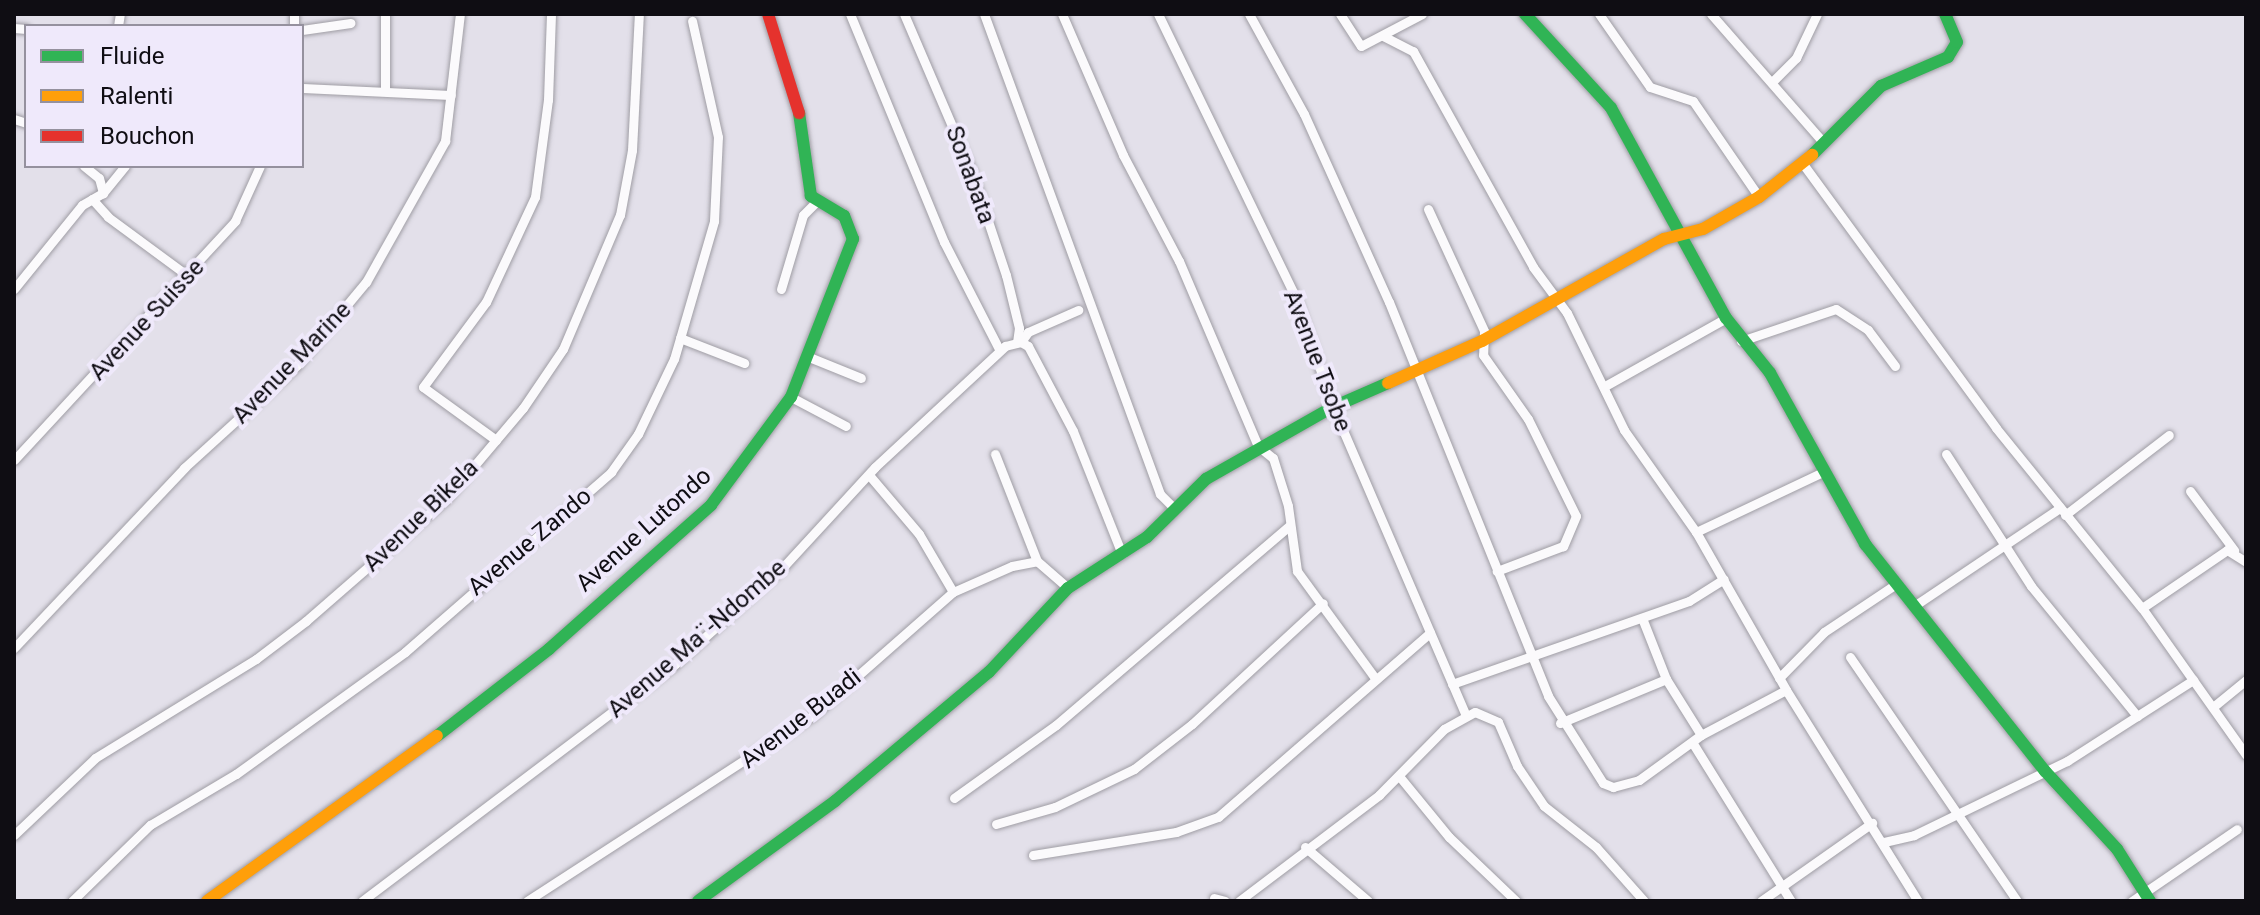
<!DOCTYPE html>
<meta charset="utf-8">
<style>
body{margin:0}
#map{position:relative;width:2260px;height:915px;overflow:hidden;background:#e3e0ea;font-family:Roboto,sans-serif}
div>[style]{position:absolute}
[style*='--x']{left:calc(var(--x)*1px);top:calc(var(--y)*1px);width:calc(var(--w)*1px);rotate:calc(var(--a)*1deg)}
.roads{filter:drop-shadow(0 0 2px #9f9da4) drop-shadow(0 0 2px #9f9da4)}
.street>*{height:9px;margin:-4.5px;padding:0 4.5px;transform-origin:4.5px;border-radius:4.5px;background:#fbfafc}
.fast>*{height:12px;margin:-6px;padding:0 6px;transform-origin:6px;border-radius:6px;background:#30b455}
.slow>*{height:12px;margin:-6px;padding:0 6px;transform-origin:6px;border-radius:6px;background:#ff9f0a}
.jam>*{height:12px;margin:-6px;padding:0 6px;transform-origin:6px;border-radius:6px;background:#e5322d}
span{translate:-50% -50%;white-space:nowrap;text-align:center;line-height:1.15;-webkit-text-stroke:8px #efe9fb;paint-order:stroke}
.street-label{font-size:24px;color:#0f0d13}
.frame{position:absolute;inset:0;border:16px solid #0f0d13;pointer-events:none}
.legend{position:absolute;left:24px;top:24px;width:280px;height:144px;box-sizing:border-box;background:#efe9fb;border:2px solid #95919e;margin:0;padding:10px 14px;list-style:none;font-size:24px;color:#0f0d13}
.legend li{display:flex;align-items:center;gap:16px;height:40px}
.legend b{width:40px;border:2px solid #95919e}
</style>
<div id="map">
<div class="roads">
<div class="street">
<i style="--x:850;--y:14;--w:247;--a:67.6"></i>
<i style="--x:944;--y:242;--w:120;--a:62.8"></i>
<i style="--x:904;--y:14;--w:173;--a:66.8"></i>
<i style="--x:972;--y:173;--w:108;--a:71.6"></i>
<i style="--x:1006;--y:275;--w:55;--a:76.2"></i>
<i style="--x:1019;--y:328;--w:14;--a:98"></i>
<i style="--x:984;--y:14;--w:511;--a:69.86"></i>
<i style="--x:1160;--y:494;--w:20;--a:45"></i>
<i style="--x:1062;--y:14;--w:154;--a:66.6"></i>
<i style="--x:1123;--y:155;--w:120;--a:62.2"></i>
<i style="--x:1179;--y:261;--w:201;--a:66.9"></i>
<i style="--x:1258;--y:446;--w:19;--a:39"></i>
<i style="--x:1273;--y:458;--w:50;--a:72.6"></i>
<i style="--x:1288;--y:506;--w:66;--a:82.1"></i>
<i style="--x:1297;--y:571;--w:132;--a:53.9"></i>
<i style="--x:1158;--y:14;--w:314;--a:64.1"></i>
<i style="--x:1295;--y:296;--w:117;--a:71.1"></i>
<i style="--x:1333;--y:407;--w:333;--a:66.7"></i>
<i style="--x:1249;--y:14;--w:114;--a:61.2"></i>
<i style="--x:1304;--y:114;--w:206;--a:65.7"></i>
<i style="--x:1389;--y:302;--w:425;--a:68"></i>
<i style="--x:1548;--y:696;--w:103;--a:57.7"></i>
<i style="--x:1603;--y:783;--w:11;--a:22"></i>
<i style="--x:1613;--y:787;--w:27;--a:-15"></i>
<i style="--x:1639;--y:780;--w:77;--a:-36"></i>
<i style="--x:1701;--y:735;--w:96;--a:-27.9"></i>
<i style="--x:1340;--y:14;--w:38;--a:57"></i>
<i style="--x:1361;--y:46;--w:69;--a:-27.7"></i>
<i style="--x:1599;--y:14;--w:89;--a:55.1"></i>
<i style="--x:1650;--y:87;--w:45;--a:18"></i>
<i style="--x:1693;--y:101;--w:116;--a:55.5"></i>
<i style="--x:1711;--y:14;--w:171;--a:48.8"></i>
<i style="--x:118;--y:26;--w:12;--a:-81"></i>
<i style="--x:294;--y:26;--w:12;--a:-90"></i>
<i style="--x:14;--y:28;--w:12;--a:5"></i>
<i style="--x:302;--y:30;--w:49;--a:-8.3"></i>
<i style="--x:1383;--y:36;--w:34;--a:27"></i>
<i style="--x:1413;--y:51;--w:247;--a:60.9"></i>
<i style="--x:1533;--y:267;--w:57;--a:53.5"></i>
<i style="--x:1567;--y:313;--w:130;--a:64"></i>
<i style="--x:1624;--y:430;--w:125;--a:54.8"></i>
<i style="--x:1696;--y:532;--w:182;--a:60.3"></i>
<i style="--x:1786;--y:690;--w:249;--a:58"></i>
<i style="--x:1773;--y:81;--w:33;--a:-45"></i>
<i style="--x:1796;--y:58;--w:49;--a:-64.5"></i>
<i style="--x:302;--y:88;--w:149;--a:2.7"></i>
<i style="--x:385;--y:90;--w:76;--a:-90"></i>
<i style="--x:14;--y:119;--w:13;--a:18"></i>
<i style="--x:1803;--y:164;--w:327;--a:53.8"></i>
<i style="--x:1996;--y:428;--w:232;--a:51"></i>
<i style="--x:2142;--y:608;--w:180;--a:54.7"></i>
<i style="--x:84;--y:166;--w:19;--a:39"></i>
<i style="--x:99;--y:178;--w:16;--a:75"></i>
<i style="--x:92;--y:199;--w:24;--a:48"></i>
<i style="--x:108;--y:217;--w:99;--a:36.4"></i>
<i style="--x:1428;--y:209;--w:134;--a:65.3"></i>
<i style="--x:1484;--y:331;--w:24;--a:92"></i>
<i style="--x:1483;--y:355;--w:78;--a:54.9"></i>
<i style="--x:1528;--y:419;--w:108;--a:63.7"></i>
<i style="--x:1576;--y:516;--w:33;--a:113"></i>
<i style="--x:1563;--y:546;--w:71;--a:159.3"></i>
<i style="--x:14;--y:289;--w:108;--a:-51"></i>
<i style="--x:82;--y:205;--w:24;--a:-30"></i>
<i style="--x:103;--y:193;--w:35;--a:-51"></i>
<i style="--x:781;--y:289;--w:77;--a:-73.4"></i>
<i style="--x:803;--y:215;--w:18;--a:-45"></i>
<i style="--x:680;--y:338;--w:69;--a:21.3"></i>
<i style="--x:1741;--y:341;--w:100;--a:-18.6"></i>
<i style="--x:1836;--y:309;--w:38;--a:33"></i>
<i style="--x:1868;--y:330;--w:45;--a:53.1"></i>
<i style="--x:1021;--y:342;--w:12;--a:-55"></i>
<i style="--x:1028;--y:332;--w:55;--a:-23.7"></i>
<i style="--x:809;--y:357;--w:56;--a:22"></i>
<i style="--x:1605;--y:386;--w:139;--a:-29.3"></i>
<i style="--x:791;--y:397;--w:62;--a:27.8"></i>
<i style="--x:496;--y:440;--w:90;--a:-144"></i>
<i style="--x:423;--y:387;--w:106;--a:-53.5"></i>
<i style="--x:486;--y:302;--w:116;--a:-65"></i>
<i style="--x:535;--y:197;--w:98;--a:-82.4"></i>
<i style="--x:548;--y:100;--w:86;--a:-88"></i>
<i style="--x:995;--y:454;--w:115;--a:68.6"></i>
<i style="--x:1946;--y:454;--w:157;--a:57.2"></i>
<i style="--x:2031;--y:586;--w:168;--a:50.8"></i>
<i style="--x:14;--y:460;--w:326;--a:-47.2"></i>
<i style="--x:235;--y:221;--w:60;--a:-65.6"></i>
<i style="--x:869;--y:475;--w:77;--a:49.7"></i>
<i style="--x:919;--y:534;--w:67;--a:59.6"></i>
<i style="--x:2190;--y:491;--w:74;--a:53.3"></i>
<i style="--x:2065;--y:515;--w:131;--a:-37.6"></i>
<i style="--x:1696;--y:532;--w:138;--a:-25.3"></i>
<i style="--x:1914;--y:606;--w:176;--a:-33.9"></i>
<i style="--x:2142;--y:608;--w:103;--a:-34.3"></i>
<i style="--x:2227;--y:550;--w:22;--a:32"></i>
<i style="--x:1642;--y:618;--w:66;--a:68.5"></i>
<i style="--x:1666;--y:679;--w:66;--a:58"></i>
<i style="--x:14;--y:648;--w:248;--a:-46.6"></i>
<i style="--x:184;--y:468;--w:153;--a:-42.3"></i>
<i style="--x:297;--y:365;--w:108;--a:-50.3"></i>
<i style="--x:366;--y:282;--w:162;--a:-60.7"></i>
<i style="--x:445;--y:141;--w:128;--a:-83.3"></i>
<i style="--x:1850;--y:657;--w:296;--a:55.6"></i>
<i style="--x:1779;--y:678;--w:64;--a:-45.6"></i>
<i style="--x:1824;--y:632;--w:87;--a:-33.7"></i>
<i style="--x:1452;--y:684;--w:251;--a:-19.3"></i>
<i style="--x:1689;--y:601;--w:41;--a:-32.2"></i>
<i style="--x:2213;--y:707;--w:43;--a:-39.3"></i>
<i style="--x:1560;--y:723;--w:115;--a:-22.5"></i>
<i style="--x:1692;--y:742;--w:187;--a:58.1"></i>
<i style="--x:1399;--y:776;--w:79;--a:50.7"></i>
<i style="--x:1449;--y:837;--w:93;--a:43.7"></i>
<i style="--x:954;--y:798;--w:125;--a:-35.6"></i>
<i style="--x:1056;--y:725;--w:306;--a:-40.5"></i>
<i style="--x:996;--y:824;--w:61;--a:-16.1"></i>
<i style="--x:1055;--y:807;--w:88;--a:-25.7"></i>
<i style="--x:1134;--y:769;--w:73;--a:-37.8"></i>
<i style="--x:1192;--y:724;--w:178;--a:-42.7"></i>
<i style="--x:14;--y:835;--w:112;--a:-43.5"></i>
<i style="--x:95;--y:758;--w:189;--a:-31.6"></i>
<i style="--x:256;--y:659;--w:63;--a:-37.2"></i>
<i style="--x:306;--y:621;--w:186;--a:-41.1"></i>
<i style="--x:446;--y:499;--w:119;--a:-49.8"></i>
<i style="--x:523;--y:408;--w:71;--a:-55.9"></i>
<i style="--x:563;--y:349;--w:146;--a:-67"></i>
<i style="--x:620;--y:215;--w:66;--a:-79.5"></i>
<i style="--x:632;--y:150;--w:136;--a:-87.1"></i>
<i style="--x:1884;--y:842;--w:31;--a:-13"></i>
<i style="--x:1914;--y:835;--w:170;--a:-25.8"></i>
<i style="--x:2067;--y:761;--w:150;--a:-32.7"></i>
<i style="--x:1305;--y:847;--w:83;--a:40.6"></i>
<i style="--x:1033;--y:855;--w:145;--a:-9.1"></i>
<i style="--x:1176;--y:832;--w:45;--a:-19.7"></i>
<i style="--x:1218;--y:817;--w:281;--a:-41"></i>
<i style="--x:1214;--y:898;--w:11;--a:15"></i>
<i style="--x:72;--y:901;--w:109;--a:-44.3"></i>
<i style="--x:150;--y:825;--w:100;--a:-30.7"></i>
<i style="--x:236;--y:774;--w:208;--a:-35.8"></i>
<i style="--x:405;--y:652;--w:274;--a:-41.1"></i>
<i style="--x:611;--y:472;--w:47;--a:-54.6"></i>
<i style="--x:638;--y:434;--w:83;--a:-64.4"></i>
<i style="--x:674;--y:359;--w:144;--a:-73.8"></i>
<i style="--x:714;--y:221;--w:84;--a:-87.3"></i>
<i style="--x:718;--y:137;--w:119;--a:-102.6"></i>
<i style="--x:362;--y:901;--w:393;--a:-37.1"></i>
<i style="--x:675;--y:664;--w:147;--a:-42"></i>
<i style="--x:784;--y:566;--w:134;--a:-47.4"></i>
<i style="--x:875;--y:467;--w:178;--a:-42.9"></i>
<i style="--x:1005;--y:346;--w:16;--a:-14"></i>
<i style="--x:1021;--y:342;--w:8;--a:30"></i>
<i style="--x:1028;--y:346;--w:96;--a:62.1"></i>
<i style="--x:1073;--y:431;--w:132;--a:68.3"></i>
<i style="--x:527;--y:901;--w:341;--a:-33"></i>
<i style="--x:813;--y:715;--w:186;--a:-41.3"></i>
<i style="--x:953;--y:592;--w:64;--a:-23.8"></i>
<i style="--x:1012;--y:566;--w:25;--a:-11"></i>
<i style="--x:1037;--y:561;--w:41;--a:41.1"></i>
<i style="--x:1239;--y:901;--w:176;--a:-37.1"></i>
<i style="--x:1379;--y:795;--w:93;--a:-45.4"></i>
<i style="--x:1444;--y:729;--w:35;--a:-29"></i>
<i style="--x:1475;--y:712;--w:25;--a:23"></i>
<i style="--x:1498;--y:722;--w:48;--a:66.6"></i>
<i style="--x:1517;--y:766;--w:48;--a:56"></i>
<i style="--x:1544;--y:806;--w:66;--a:38.3"></i>
<i style="--x:1596;--y:847;--w:72;--a:48.4"></i>
<i style="--x:1761;--y:901;--w:136;--a:-35.1"></i>
<i style="--x:2132;--y:901;--w:127;--a:-34.4"></i>
</div>
<div class="fast">
<i style="--x:1525;--y:14;--w:127;--a:47.5"></i>
<i style="--x:1611;--y:108;--w:239;--a:61.3"></i>
<i style="--x:1726;--y:318;--w:70;--a:51.3"></i>
<i style="--x:1770;--y:373;--w:196;--a:60.9"></i>
<i style="--x:1865;--y:544;--w:290;--a:51.6"></i>
<i style="--x:2045;--y:771;--w:106;--a:47.3"></i>
<i style="--x:2117;--y:849;--w:62;--a:57.6"></i>
<i style="--x:1812;--y:155;--w:98;--a:-45"></i>
<i style="--x:1881;--y:86;--w:73;--a:-23.4"></i>
<i style="--x:1948;--y:57;--w:17;--a:-59"></i>
<i style="--x:1957;--y:42;--w:30;--a:-113"></i>
<i style="--x:437;--y:736;--w:142;--a:-37.8"></i>
<i style="--x:549;--y:649;--w:217;--a:-41.6"></i>
<i style="--x:711;--y:505;--w:134;--a:-53.5"></i>
<i style="--x:791;--y:397;--w:170;--a:-68.6"></i>
<i style="--x:853;--y:239;--w:25;--a:-111"></i>
<i style="--x:844;--y:216;--w:39;--a:-149"></i>
<i style="--x:811;--y:196;--w:84;--a:-98.2"></i>
<i style="--x:698;--y:901;--w:170;--a:-36.1"></i>
<i style="--x:835;--y:801;--w:201;--a:-40"></i>
<i style="--x:989;--y:672;--w:115;--a:-46.8"></i>
<i style="--x:1068;--y:588;--w:94;--a:-32.8"></i>
<i style="--x:1147;--y:537;--w:83;--a:-44.5"></i>
<i style="--x:1206;--y:479;--w:146;--a:-29.6"></i>
<i style="--x:1333;--y:407;--w:60;--a:-23.6"></i>
</div>
<div class="slow">
<i style="--x:1388;--y:383;--w:103;--a:-24.1"></i>
<i style="--x:1482;--y:341;--w:209;--a:-29.3"></i>
<i style="--x:1664;--y:239;--w:40;--a:-14.4"></i>
<i style="--x:1703;--y:229;--w:64;--a:-29.7"></i>
<i style="--x:1759;--y:197;--w:68;--a:-38.4"></i>
<i style="--x:207;--y:901;--w:283;--a:-35.7"></i>
</div>
<div class="jam">
<i style="--x:768;--y:14;--w:104;--a:72.6"></i>
</div>
</div>
<div class="street-label">
<span style="left:970px;top:175px;rotate:70deg">Sonabata</span>
<span style="left:147px;top:320px;rotate:-47deg">Avenue Suisse</span>
<span style="left:1317px;top:361px;rotate:69deg">Avenue Tsobe</span>
<span style="left:292px;top:363px;rotate:-46deg">Avenue Marine</span>
<span style="left:421px;top:516px;rotate:-44deg">Avenue Bikela</span>
<span style="left:644px;top:530px;rotate:-42deg">Avenue Lutondo</span>
<span style="left:530px;top:542px;rotate:-40deg">Avenue Zando</span>
<span style="left:697px;top:639px;rotate:-41deg">Avenue Ma¨-Ndombe</span>
<span style="left:801px;top:719px;rotate:-38deg">Avenue Buadi</span>
</div>
<div class="frame"></div>
<ul class="legend">
<li><b style="height:10px;background:#30b455"></b>Fluide</li>
<li><b style="height:10px;background:#ff9f0a"></b>Ralenti</li>
<li><b style="height:10px;background:#e5322d"></b>Bouchon</li>
</ul>
</div>
